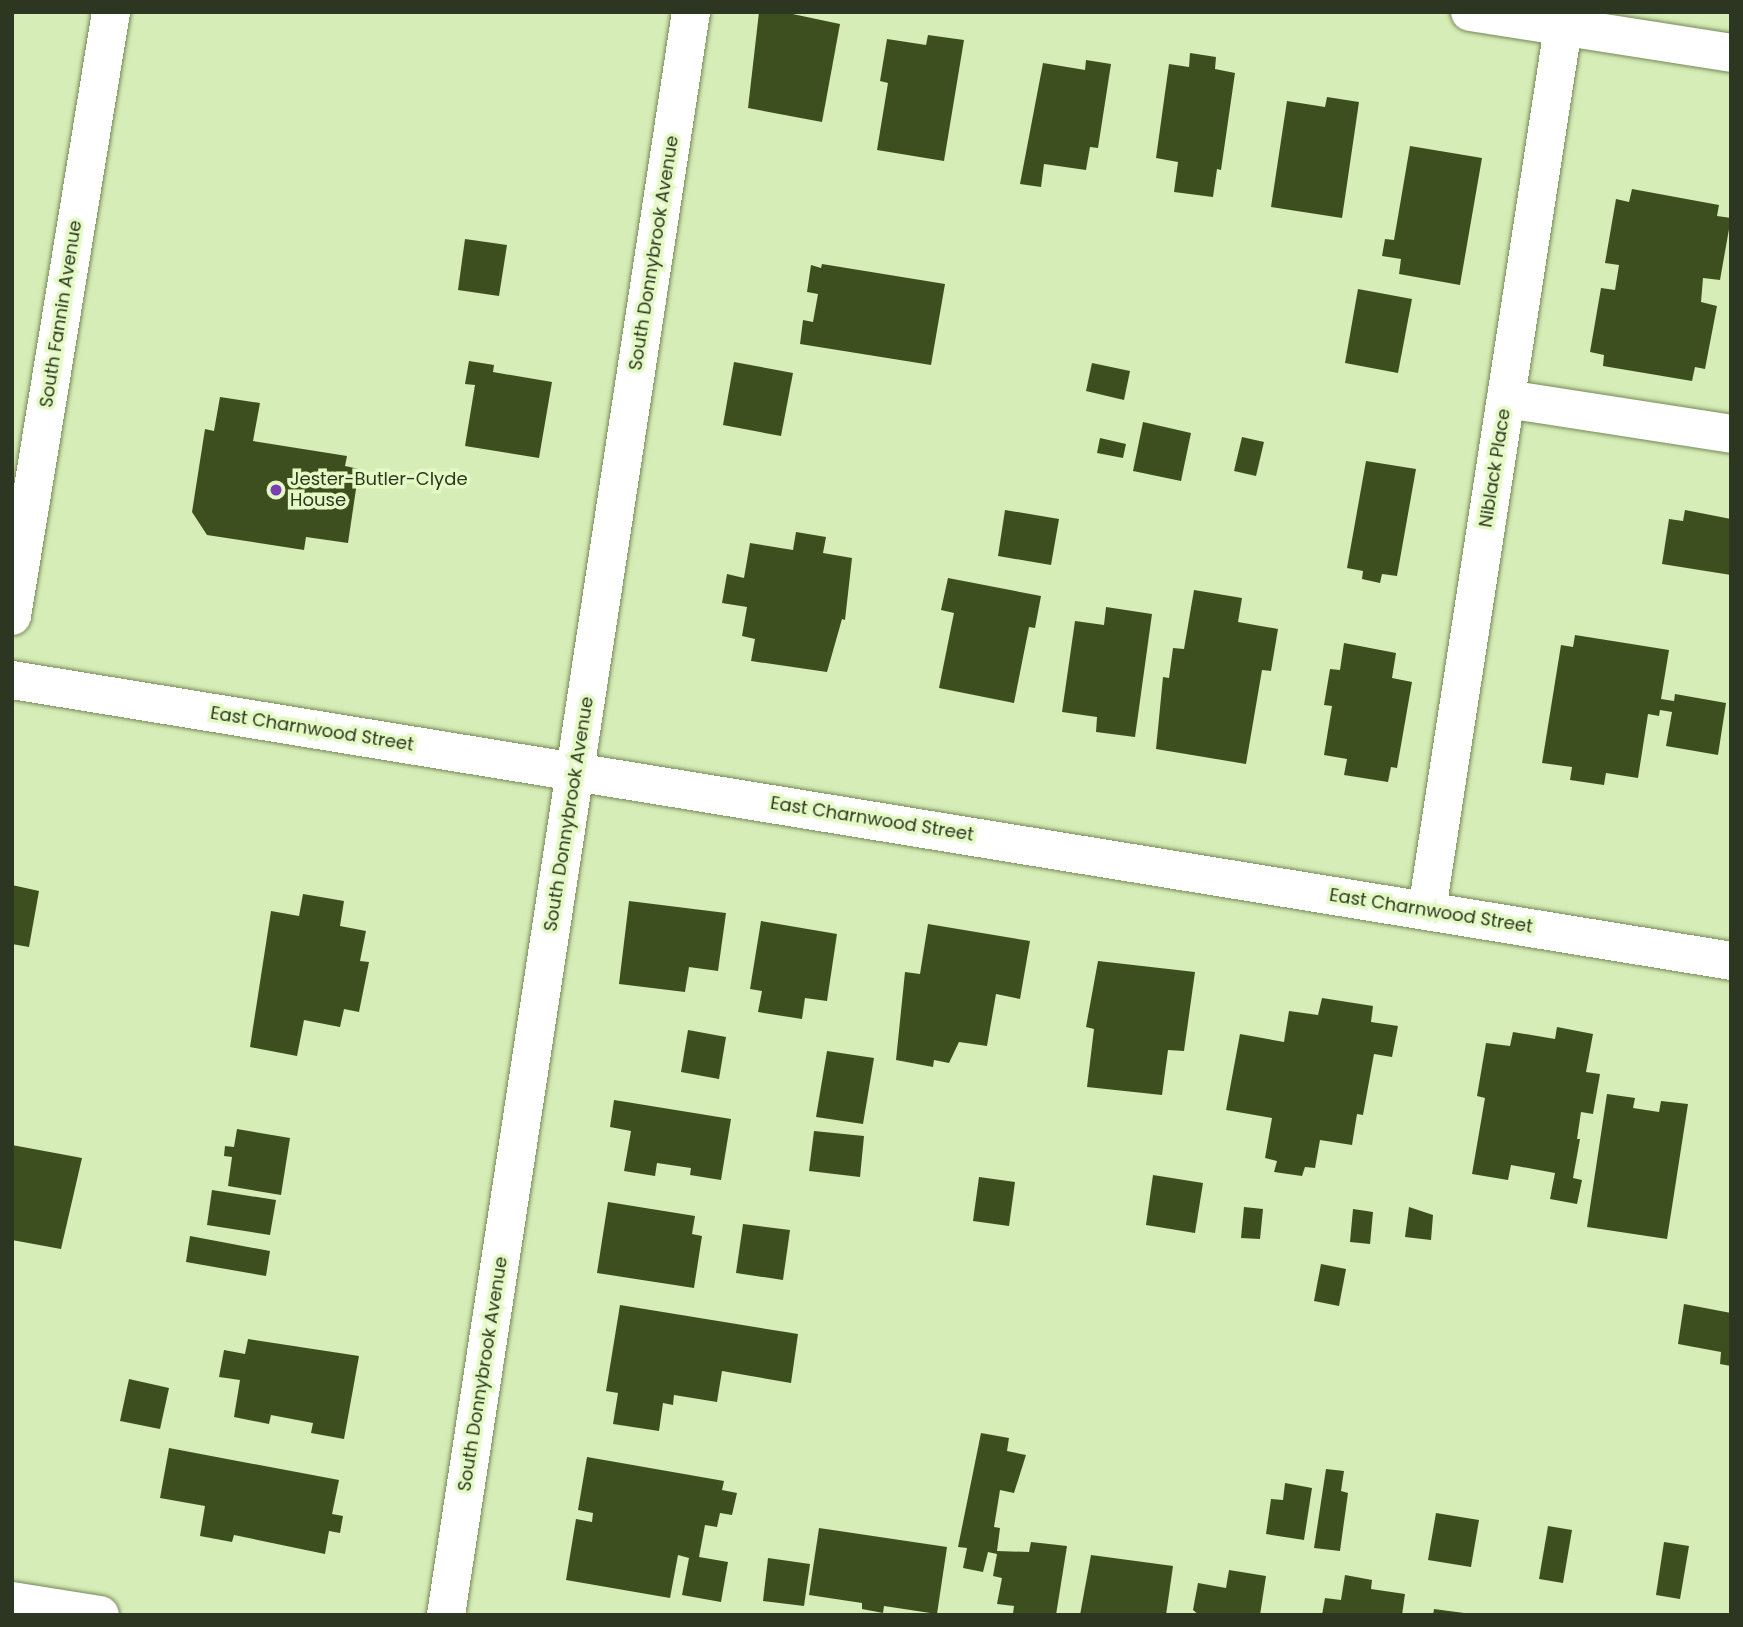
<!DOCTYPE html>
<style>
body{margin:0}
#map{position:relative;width:1743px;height:1627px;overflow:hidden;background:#d7edb7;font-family:Poppins,sans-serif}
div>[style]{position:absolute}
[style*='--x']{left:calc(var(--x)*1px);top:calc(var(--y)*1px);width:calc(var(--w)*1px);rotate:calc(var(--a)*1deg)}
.building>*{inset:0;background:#3e4f1f}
.roads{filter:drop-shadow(0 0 2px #758957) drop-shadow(0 0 2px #758957)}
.minor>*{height:38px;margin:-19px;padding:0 19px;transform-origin:19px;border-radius:19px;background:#fff}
.dots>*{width:19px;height:19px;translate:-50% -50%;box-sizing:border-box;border:4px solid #e4fac4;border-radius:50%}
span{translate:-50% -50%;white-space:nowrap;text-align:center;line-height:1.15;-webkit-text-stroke:7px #e4fac4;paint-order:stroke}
.street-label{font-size:18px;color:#2d3621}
.poi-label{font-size:18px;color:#2d3621}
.left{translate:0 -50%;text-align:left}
.frame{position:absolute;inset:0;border:14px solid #2d3621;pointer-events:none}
</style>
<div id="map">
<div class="building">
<i style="clip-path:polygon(759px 12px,783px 12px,840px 24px,822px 122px,748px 108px)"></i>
<i style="clip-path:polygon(928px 35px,964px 40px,944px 161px,877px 150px,888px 83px,880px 81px,887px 39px,926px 45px)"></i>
<i style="clip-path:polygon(1190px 53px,1216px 57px,1215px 69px,1235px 73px,1221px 170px,1217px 169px,1213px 197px,1174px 192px,1178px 162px,1156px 158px,1169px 64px,1189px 67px)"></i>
<i style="clip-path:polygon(1086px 60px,1111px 64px,1098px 148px,1090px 147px,1086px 170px,1044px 164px,1041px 187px,1020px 184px,1043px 63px,1085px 70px)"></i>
<i style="clip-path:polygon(1327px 97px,1359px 102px,1342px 218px,1271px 207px,1287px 101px,1325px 107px)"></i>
<i style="clip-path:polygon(1410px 146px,1482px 158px,1460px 285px,1399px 274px,1401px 259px,1382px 256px,1385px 239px,1394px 240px)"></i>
<i style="clip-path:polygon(1632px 189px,1719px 205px,1717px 216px,1731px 218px,1720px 280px,1703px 278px,1701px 302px,1717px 306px,1705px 369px,1695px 367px,1692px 381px,1603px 366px,1604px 355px,1590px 352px,1601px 288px,1615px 290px,1619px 265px,1605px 263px,1616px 199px,1629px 202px)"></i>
<i style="clip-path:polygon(465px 239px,507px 245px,499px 296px,458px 290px)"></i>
<i style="clip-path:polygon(822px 264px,945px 284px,931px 365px,800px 344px,803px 320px,813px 322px,818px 294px,807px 292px,811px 265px,821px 268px)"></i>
<i style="clip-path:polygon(1358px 289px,1412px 299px,1398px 373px,1345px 363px)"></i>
<i style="clip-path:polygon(469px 361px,494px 365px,493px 372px,552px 382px,539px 458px,465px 446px,475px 385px,465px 384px)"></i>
<i style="clip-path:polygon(734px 362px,793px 373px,781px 436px,723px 425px)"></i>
<i style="clip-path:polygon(1092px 363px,1130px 371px,1124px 400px,1086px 391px)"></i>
<i style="clip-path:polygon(220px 397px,260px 403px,253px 441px,347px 456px,345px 466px,359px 469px,348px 543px,306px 537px,304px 550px,207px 535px,192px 512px,205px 429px,214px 431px)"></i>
<i style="clip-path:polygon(1143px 422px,1191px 433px,1181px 481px,1133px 471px)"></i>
<i style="clip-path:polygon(1242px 437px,1264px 442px,1256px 476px,1234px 471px)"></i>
<i style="clip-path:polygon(1100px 438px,1126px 444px,1123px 458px,1097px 453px)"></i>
<i style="clip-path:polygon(1366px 461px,1416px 469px,1397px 576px,1382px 574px,1380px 583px,1362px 579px,1363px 571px,1347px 568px)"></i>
<i style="clip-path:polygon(1005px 510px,1059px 519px,1051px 565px,998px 556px)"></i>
<i style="clip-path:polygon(1685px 510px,1731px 519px,1731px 575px,1662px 564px,1669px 519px,1683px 521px)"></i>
<i style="clip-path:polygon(796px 532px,826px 537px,823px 553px,852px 558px,845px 620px,842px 619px,827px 672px,751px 661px,755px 639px,742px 636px,747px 607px,722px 603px,727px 574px,744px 578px,750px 543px,793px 550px)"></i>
<i style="clip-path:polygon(948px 578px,1041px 596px,1035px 628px,1029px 627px,1014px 703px,939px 688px,954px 613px,941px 610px)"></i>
<i style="clip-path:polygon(1194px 590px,1242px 598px,1238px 622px,1278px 629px,1271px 671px,1262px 670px,1246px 764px,1156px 749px,1163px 677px,1169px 678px,1173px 648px,1184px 649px)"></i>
<i style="clip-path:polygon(1106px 607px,1152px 614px,1135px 737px,1096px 732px,1097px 717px,1062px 712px,1075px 621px,1104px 625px)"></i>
<i style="clip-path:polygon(1575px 635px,1669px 650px,1661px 699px,1674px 701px,1675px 694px,1726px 703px,1718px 755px,1666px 746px,1672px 712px,1660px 710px,1659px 716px,1648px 714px,1638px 778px,1606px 773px,1604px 785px,1570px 780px,1572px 767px,1542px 763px,1561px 645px,1573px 647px)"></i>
<i style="clip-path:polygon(1344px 643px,1396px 653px,1392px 678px,1412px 682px,1397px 768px,1391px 767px,1388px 782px,1344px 775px,1347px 759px,1324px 755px,1332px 706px,1324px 705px,1330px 669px,1340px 670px)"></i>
<i style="clip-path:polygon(12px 885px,39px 891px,29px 947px,12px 944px)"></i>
<i style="clip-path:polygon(303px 894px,344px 901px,340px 926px,366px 931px,360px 961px,369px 962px,359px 1012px,344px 1009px,340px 1027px,304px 1020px,297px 1056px,250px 1047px,271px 911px,299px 916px)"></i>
<i style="clip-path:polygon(629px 901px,726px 913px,718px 971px,689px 967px,685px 992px,619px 984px)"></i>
<i style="clip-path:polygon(761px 921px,837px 934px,827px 1001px,805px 998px,802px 1019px,758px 1012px,762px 991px,750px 989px)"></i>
<i style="clip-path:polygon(928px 924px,1030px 941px,1020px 999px,996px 994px,987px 1046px,959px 1042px,949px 1063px,934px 1060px,933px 1067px,896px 1060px,905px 972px,920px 974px)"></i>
<i style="clip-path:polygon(1098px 961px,1195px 972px,1184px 1051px,1168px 1050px,1162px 1095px,1087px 1087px,1094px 1029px,1086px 1027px)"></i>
<i style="clip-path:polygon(1322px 998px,1373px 1006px,1371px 1022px,1398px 1026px,1392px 1057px,1374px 1054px,1363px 1115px,1357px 1114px,1352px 1145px,1320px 1140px,1315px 1168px,1305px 1167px,1302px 1176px,1274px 1172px,1277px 1161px,1265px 1158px,1272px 1118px,1226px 1110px,1240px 1034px,1284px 1042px,1289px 1011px,1318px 1015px)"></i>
<i style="clip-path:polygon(1557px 1027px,1593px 1034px,1586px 1072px,1600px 1074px,1593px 1114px,1581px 1112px,1577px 1139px,1580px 1139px,1573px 1178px,1582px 1180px,1577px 1204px,1550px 1199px,1555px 1173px,1511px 1165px,1508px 1180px,1472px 1174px,1485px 1098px,1477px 1096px,1486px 1043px,1510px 1046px,1513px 1032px,1555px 1039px)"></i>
<i style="clip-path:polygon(688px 1030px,726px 1037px,719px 1079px,681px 1072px)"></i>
<i style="clip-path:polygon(827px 1051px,874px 1058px,863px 1124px,816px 1117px)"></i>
<i style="clip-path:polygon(1607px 1094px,1635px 1098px,1633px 1108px,1659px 1112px,1661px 1101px,1688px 1104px,1667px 1239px,1587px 1227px)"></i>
<i style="clip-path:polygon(614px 1100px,731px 1119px,721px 1180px,690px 1175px,691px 1168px,657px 1163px,655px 1176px,624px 1171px,631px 1131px,610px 1127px)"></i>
<i style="clip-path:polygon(237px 1129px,290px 1138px,281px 1195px,228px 1186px,232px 1157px,224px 1156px,225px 1146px,234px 1147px)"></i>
<i style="clip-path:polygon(814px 1131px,864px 1136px,860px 1177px,809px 1171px)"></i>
<i style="clip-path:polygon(12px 1145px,82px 1158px,61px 1249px,12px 1240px)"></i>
<i style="clip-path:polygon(1153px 1175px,1203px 1183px,1195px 1233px,1146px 1225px)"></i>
<i style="clip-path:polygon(979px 1177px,1015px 1182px,1009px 1226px,973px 1221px)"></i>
<i style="clip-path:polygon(212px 1190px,276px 1200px,270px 1235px,207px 1225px)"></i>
<i style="clip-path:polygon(608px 1202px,695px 1216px,692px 1234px,702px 1236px,694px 1288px,597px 1273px)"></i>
<i style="clip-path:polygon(1244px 1207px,1263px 1209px,1260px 1239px,1241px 1238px)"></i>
<i style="clip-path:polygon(1409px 1207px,1433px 1215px,1431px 1240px,1405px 1237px)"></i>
<i style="clip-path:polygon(1353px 1209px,1373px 1212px,1370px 1244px,1350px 1242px)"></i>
<i style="clip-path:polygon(743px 1224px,790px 1230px,783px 1280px,736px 1273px)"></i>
<i style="clip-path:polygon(190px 1236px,270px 1251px,266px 1276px,186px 1262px)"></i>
<i style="clip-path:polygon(1321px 1264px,1346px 1269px,1339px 1306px,1314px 1301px)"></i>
<i style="clip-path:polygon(1684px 1304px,1731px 1313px,1731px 1366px,1720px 1364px,1721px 1352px,1678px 1344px)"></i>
<i style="clip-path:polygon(620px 1305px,798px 1334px,791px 1383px,722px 1371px,717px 1402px,674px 1395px,673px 1405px,663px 1403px,659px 1431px,613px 1424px,618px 1393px,606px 1391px)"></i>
<i style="clip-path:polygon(248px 1339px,359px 1356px,344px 1439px,311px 1433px,313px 1423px,271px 1415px,269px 1424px,234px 1417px,240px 1380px,219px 1377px,224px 1350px,245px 1354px)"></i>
<i style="clip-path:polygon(129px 1379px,169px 1388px,160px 1429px,120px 1421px)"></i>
<i style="clip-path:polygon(981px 1433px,1009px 1438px,1007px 1451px,1026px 1455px,1014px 1493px,1000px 1490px,994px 1527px,1000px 1528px,997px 1551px,1029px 1552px,1031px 1542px,1067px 1546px,1056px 1615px,1013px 1614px,1014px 1606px,997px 1604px,1002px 1578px,993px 1576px,997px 1554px,988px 1552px,983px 1572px,963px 1568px,967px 1548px,958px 1547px)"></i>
<i style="clip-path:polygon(169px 1448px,339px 1480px,332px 1514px,343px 1516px,340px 1533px,329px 1531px,325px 1554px,234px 1535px,232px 1542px,200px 1536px,205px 1506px,160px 1498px)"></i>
<i style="clip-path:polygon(587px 1457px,724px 1481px,722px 1490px,737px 1493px,732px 1515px,720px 1513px,717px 1527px,705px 1525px,699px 1557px,728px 1562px,721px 1602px,682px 1595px,689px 1558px,678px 1555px,670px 1598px,566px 1580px,576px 1519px,592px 1522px,593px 1513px,578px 1510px)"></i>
<i style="clip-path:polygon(1326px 1469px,1344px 1471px,1341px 1491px,1348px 1493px,1340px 1551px,1314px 1548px)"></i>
<i style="clip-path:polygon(1285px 1483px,1312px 1488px,1304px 1540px,1266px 1534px,1271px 1499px,1283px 1500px)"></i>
<i style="clip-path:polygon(1436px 1513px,1479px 1520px,1471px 1567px,1428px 1560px)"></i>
<i style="clip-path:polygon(1548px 1526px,1572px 1530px,1563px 1583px,1539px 1579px)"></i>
<i style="clip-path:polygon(819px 1528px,947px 1547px,937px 1614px,884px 1606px,883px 1613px,862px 1609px,862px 1603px,809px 1595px)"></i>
<i style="clip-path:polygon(1664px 1542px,1689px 1546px,1680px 1599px,1656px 1595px)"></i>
<i style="clip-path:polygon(1091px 1555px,1173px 1566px,1166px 1615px,1080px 1615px)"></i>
<i style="clip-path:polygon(768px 1558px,810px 1564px,804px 1606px,763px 1601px)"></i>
<i style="clip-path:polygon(1229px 1570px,1266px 1576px,1260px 1615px,1199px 1615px,1193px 1610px,1198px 1583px,1226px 1588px)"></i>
<i style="clip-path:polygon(1345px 1575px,1372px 1580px,1371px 1589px,1405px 1594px,1402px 1615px,1322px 1615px,1325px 1598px,1341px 1600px)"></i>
<i style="clip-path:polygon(1434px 1609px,1464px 1613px,1463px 1615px,1433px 1615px)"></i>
</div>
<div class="roads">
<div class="minor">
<i style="--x:1470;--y:12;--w:264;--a:8.9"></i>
<i style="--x:1506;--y:399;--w:228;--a:8.8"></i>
<i style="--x:12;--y:616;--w:612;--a:-80.69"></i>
<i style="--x:12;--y:680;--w:1742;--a:9.28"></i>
<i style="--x:1427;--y:910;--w:893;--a:-81.24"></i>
<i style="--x:12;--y:1601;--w:89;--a:9"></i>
<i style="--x:446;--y:1615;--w:1622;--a:-81.31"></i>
</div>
</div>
<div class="dots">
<i style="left:276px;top:490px;background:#7d3db2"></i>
</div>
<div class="street-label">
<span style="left:654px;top:253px;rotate:-81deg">South Donnybrook Avenue</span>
<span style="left:61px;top:314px;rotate:-81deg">South Fannin Avenue</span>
<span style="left:1495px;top:468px;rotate:-81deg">Niblack Place</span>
<span style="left:312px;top:729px;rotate:9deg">East Charnwood Street</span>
<span style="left:569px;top:814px;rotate:-81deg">South Donnybrook Avenue</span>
<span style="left:872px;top:819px;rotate:9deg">East Charnwood Street</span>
<span style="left:1431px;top:911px;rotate:9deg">East Charnwood Street</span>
<span style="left:483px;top:1374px;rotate:-81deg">South Donnybrook Avenue</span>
</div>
<div class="poi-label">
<span class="left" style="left:290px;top:490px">Jester-Butler-Clyde<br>House</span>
</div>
<div class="frame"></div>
</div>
